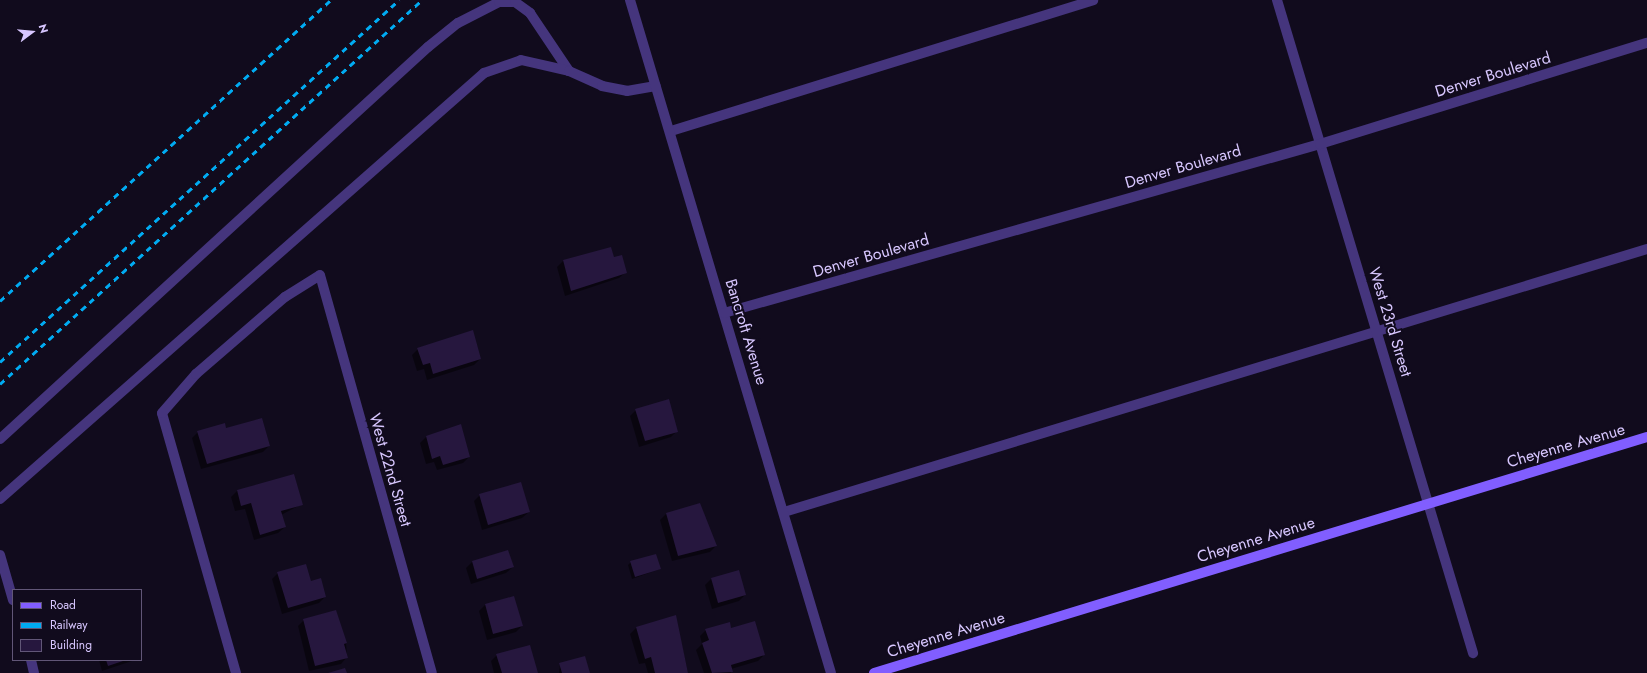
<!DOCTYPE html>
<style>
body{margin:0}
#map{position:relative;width:1647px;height:673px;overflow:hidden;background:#110b1d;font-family:Jost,sans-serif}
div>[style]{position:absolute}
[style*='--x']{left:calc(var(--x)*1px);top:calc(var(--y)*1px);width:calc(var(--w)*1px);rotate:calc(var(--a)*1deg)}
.shadow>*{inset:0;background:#0007}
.building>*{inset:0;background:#26173e}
.lane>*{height:10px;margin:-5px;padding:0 5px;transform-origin:5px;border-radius:5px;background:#45357d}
.street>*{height:10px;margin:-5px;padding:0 5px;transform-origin:5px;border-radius:5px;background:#45357d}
.secondary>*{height:10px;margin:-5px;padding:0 5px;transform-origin:5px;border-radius:5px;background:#815eff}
.rail>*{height:3px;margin-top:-1.5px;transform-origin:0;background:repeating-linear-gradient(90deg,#00abf2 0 6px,transparent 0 11px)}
span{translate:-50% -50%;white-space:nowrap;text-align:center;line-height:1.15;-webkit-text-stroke:4px #110b1d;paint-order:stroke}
.street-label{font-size:16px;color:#d8c7ff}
.legend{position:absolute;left:12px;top:589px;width:130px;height:72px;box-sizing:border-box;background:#110b1d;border:1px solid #615677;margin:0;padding:5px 7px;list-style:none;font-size:12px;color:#d8c7ff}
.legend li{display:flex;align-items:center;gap:8px;height:20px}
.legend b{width:20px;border:1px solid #615677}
.north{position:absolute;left:12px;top:12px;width:40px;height:40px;-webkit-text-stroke:3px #110b1d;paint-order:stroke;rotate:74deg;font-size:11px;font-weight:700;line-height:16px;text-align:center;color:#d8c7ff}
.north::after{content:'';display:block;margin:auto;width:14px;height:18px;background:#d8c7ff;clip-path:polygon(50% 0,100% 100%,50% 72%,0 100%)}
</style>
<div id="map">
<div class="shadow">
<i style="clip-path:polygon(611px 248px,614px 259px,626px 272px,619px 278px,565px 296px,557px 267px,563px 261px)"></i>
<i style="clip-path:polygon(418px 349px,480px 359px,474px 365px,427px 380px,424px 369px,417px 371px,412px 355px)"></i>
<i style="clip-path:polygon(636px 410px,677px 431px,671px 437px,639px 447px,630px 416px)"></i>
<i style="clip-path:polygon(461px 426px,469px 457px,463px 463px,437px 470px,434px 462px,426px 464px,420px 443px,426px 437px)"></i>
<i style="clip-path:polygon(226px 429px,269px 446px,263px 452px,201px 469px,192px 438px,198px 432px)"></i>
<i style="clip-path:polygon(293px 475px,302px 504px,281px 515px,285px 527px,278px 533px,254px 540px,245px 509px,235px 511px,231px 497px,237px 491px)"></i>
<i style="clip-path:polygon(480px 495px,529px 512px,522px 518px,482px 530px,474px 501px)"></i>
<i style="clip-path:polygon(666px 514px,716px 546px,710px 552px,672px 561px,660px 520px)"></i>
<i style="clip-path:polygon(507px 551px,513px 567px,506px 573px,471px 584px,466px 568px,472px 562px)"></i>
<i style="clip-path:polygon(631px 562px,660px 569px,632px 579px,628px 565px)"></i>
<i style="clip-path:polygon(278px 573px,310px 582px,325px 597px,319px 603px,282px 614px,272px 579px)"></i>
<i style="clip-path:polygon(711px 579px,745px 595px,739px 601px,712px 609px,705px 585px)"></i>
<i style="clip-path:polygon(513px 597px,522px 626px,516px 632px,487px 640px,479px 611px,485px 605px)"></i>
<i style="clip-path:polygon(675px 616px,688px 673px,648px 673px,645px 663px,639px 664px,630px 634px,636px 628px)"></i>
<i style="clip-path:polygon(304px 620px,346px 643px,347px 657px,341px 664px,309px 671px,298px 626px)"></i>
<i style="clip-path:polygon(730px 629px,764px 655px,758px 661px,731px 669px,731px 673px,704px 673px,696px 650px,702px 644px,700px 636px,706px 630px)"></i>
<i style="clip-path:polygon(497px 655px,537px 673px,494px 673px,491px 661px)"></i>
<i style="clip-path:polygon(99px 660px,135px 660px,102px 671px)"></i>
<i style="clip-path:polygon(560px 664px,589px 673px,559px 673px)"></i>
</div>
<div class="building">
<i style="clip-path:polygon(611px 247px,614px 257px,622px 255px,627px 273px,571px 291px,563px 260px)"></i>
<i style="clip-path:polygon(473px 330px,481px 359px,433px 374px,430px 363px,423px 365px,417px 348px)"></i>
<i style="clip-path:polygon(669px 399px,678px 432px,645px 441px,635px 409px)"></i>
<i style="clip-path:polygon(262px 418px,270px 446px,207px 464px,197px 431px,225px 423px,226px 428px)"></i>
<i style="clip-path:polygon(461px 424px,470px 457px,443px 465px,440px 456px,432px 459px,426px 436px)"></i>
<i style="clip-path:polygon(294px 474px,303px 505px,281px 511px,286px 527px,260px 535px,251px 503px,241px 506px,237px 490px)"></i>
<i style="clip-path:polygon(521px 482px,530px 512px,488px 525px,479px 494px)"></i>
<i style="clip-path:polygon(700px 503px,717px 546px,678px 556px,666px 513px)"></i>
<i style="clip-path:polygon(508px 550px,514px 567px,477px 579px,472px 561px)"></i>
<i style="clip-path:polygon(656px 554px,661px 569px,635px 577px,630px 561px)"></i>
<i style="clip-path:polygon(306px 564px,311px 581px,321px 578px,326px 597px,288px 608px,277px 572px)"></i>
<i style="clip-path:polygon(739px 570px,746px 595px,718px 603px,711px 578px)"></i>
<i style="clip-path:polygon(514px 596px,523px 626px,493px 634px,485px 604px)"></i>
<i style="clip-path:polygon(336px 610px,347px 643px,344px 644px,348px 658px,315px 666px,303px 619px)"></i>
<i style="clip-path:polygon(676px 615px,688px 673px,655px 673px,651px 657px,645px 659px,636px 627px)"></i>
<i style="clip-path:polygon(755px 621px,765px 655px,731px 665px,733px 672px,712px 673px,702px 643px,709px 640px,705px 629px,730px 622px,731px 628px)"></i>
<i style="clip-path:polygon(530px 645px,538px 673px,502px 673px,496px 654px)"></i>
<i style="clip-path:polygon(585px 656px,590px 673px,562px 673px,559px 663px)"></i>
<i style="clip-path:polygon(106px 660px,126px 660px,108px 666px)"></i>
<i style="clip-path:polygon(345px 668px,347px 673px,328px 673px)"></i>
</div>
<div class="lane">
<i style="--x:671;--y:131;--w:442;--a:-17.2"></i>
<i style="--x:0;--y:439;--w:580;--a:-42.49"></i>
<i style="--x:428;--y:47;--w:38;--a:-39"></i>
<i style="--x:458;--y:23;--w:46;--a:-27.1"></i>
<i style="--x:499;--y:2;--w:16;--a:0"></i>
<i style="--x:515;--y:2;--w:19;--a:36"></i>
<i style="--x:530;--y:13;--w:70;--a:56.1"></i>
<i style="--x:0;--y:499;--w:645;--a:-41.35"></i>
<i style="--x:484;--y:73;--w:39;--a:-19"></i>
<i style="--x:521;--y:60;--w:49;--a:12.9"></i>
<i style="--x:569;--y:71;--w:36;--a:24"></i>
<i style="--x:602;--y:86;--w:25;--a:11"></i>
<i style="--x:627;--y:91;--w:29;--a:-10"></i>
<i style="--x:784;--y:512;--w:902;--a:-16.95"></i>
<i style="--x:236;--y:673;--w:270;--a:-105.9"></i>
<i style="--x:162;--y:413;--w:52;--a:-48.9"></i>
<i style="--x:196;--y:374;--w:118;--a:-40.9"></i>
<i style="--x:285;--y:297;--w:41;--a:-32.2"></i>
</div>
<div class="street">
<i style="--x:630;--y:0;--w:702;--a:73.37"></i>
<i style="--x:1277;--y:0;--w:682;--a:73.29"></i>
<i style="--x:320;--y:275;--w:413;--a:74.3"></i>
<i style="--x:724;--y:313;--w:619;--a:-15.83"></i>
<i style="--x:1320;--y:144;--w:342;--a:-17.2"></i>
<i style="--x:0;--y:555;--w:47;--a:73.9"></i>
<i style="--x:31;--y:660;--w:13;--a:77"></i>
</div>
<div class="secondary">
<i style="--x:874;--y:673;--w:808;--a:-16.98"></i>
</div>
<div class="rail">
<i style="--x:0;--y:301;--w:447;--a:-42.3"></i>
<i style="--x:0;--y:362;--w:539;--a:-42.22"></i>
<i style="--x:0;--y:384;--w:571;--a:-42.3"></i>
</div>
<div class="street-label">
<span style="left:1493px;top:75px;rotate:-17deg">Denver Boulevard</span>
<span style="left:1183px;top:167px;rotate:-16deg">Denver Boulevard</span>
<span style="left:871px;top:256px;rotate:-16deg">Denver Boulevard</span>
<span style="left:1390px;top:322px;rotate:73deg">West 23rd Street</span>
<span style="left:746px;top:332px;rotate:73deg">Bancroft Avenue</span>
<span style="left:1566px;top:446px;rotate:-16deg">Cheyenne Avenue</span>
<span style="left:390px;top:470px;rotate:74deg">West 22nd Street</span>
<span style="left:1256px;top:540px;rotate:-17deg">Cheyenne Avenue</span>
<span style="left:946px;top:635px;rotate:-17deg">Cheyenne Avenue</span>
</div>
<ul class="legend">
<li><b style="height:5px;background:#815eff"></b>Road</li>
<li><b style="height:5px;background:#00abf2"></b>Railway</li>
<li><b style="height:11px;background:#26173e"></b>Building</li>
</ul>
<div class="north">N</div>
</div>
